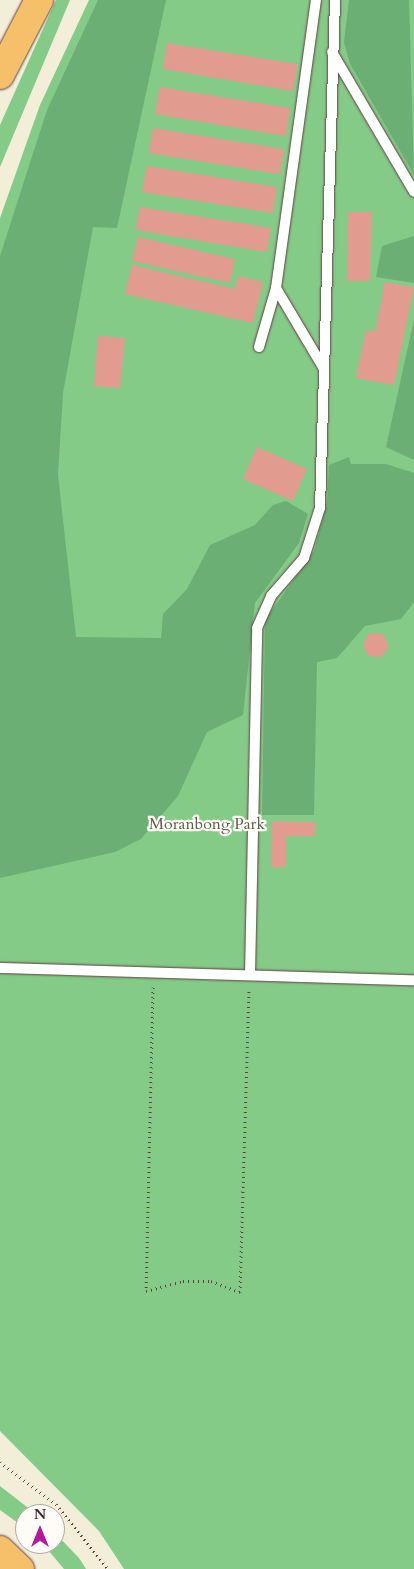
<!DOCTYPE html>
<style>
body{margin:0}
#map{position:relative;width:414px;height:1569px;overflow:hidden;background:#f2eed8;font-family:Cardo,serif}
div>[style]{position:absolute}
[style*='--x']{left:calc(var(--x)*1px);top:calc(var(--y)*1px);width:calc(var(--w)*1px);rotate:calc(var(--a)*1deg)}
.green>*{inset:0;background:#84cb87}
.forest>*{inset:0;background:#6baf74}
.building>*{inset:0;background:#e19b8f}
.path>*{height:3px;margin-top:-1.5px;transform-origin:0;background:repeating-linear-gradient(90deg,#633e45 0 1px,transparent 0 5px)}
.roads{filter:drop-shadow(0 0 1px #633e45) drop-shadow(0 0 1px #633e45)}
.service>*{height:10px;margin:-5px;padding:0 5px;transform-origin:5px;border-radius:5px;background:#fff}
.primary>*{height:28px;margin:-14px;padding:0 14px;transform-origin:14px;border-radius:14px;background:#f6c06b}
span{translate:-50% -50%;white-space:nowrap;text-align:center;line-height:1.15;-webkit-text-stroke:4.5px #fdfcf7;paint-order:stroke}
.park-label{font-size:16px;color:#5e5b4b}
.north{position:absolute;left:15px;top:1504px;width:50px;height:50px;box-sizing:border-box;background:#fdfcf7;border:1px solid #b5a4a5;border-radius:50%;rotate:0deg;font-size:14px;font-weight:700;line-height:20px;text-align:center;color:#4a1f2b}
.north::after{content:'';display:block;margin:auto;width:18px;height:22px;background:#b5179e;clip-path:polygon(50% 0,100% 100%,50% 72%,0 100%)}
</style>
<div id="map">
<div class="green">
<i style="clip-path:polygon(56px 0,70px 0,0 167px,0 125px)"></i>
<i style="clip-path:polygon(89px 0,414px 0,414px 1569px,124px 1569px,99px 1531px,0 1431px,0 218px,40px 105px)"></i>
<i style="clip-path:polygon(0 1486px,36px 1514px,25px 1514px,25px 1528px,0 1510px)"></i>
<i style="clip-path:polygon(55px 1533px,79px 1558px,86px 1569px,64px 1569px,43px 1544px,55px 1544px)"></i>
</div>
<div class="forest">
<i style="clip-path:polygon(98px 0,166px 0,117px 228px,93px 227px,63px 393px,58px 475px,76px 637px,161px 638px,163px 614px,187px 589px,210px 545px,255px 525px,273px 505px,286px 501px,308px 514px,299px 543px,255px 603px,243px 715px,207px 732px,178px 796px,141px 839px,115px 852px,0 878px,0 256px,47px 110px)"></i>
<i style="clip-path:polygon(349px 0,409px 0,414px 175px,350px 64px,344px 42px)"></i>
<i style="clip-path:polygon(414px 236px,414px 283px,376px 277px,382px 246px)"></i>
<i style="clip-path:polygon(414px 319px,414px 460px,386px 447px)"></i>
<i style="clip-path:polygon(349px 457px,351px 464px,386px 464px,414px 473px,414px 602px,401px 619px,365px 626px,337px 658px,317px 662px,314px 815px,262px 815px,265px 620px,314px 551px,327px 503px,329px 465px)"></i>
</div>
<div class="building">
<i style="clip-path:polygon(167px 43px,298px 64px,293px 91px,163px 69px)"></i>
<i style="clip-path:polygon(160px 87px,290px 108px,286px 136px,155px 114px)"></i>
<i style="clip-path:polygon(153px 128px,284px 149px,280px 174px,149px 153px)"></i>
<i style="clip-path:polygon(147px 166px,277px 187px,273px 213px,142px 192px)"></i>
<i style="clip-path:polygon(140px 207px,271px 228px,267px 252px,136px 230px)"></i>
<i style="clip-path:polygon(348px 212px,372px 212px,370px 281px,347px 281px)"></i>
<i style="clip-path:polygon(138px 237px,235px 259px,230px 283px,132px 261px)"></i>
<i style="clip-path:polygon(132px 265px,235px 289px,238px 276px,263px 282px,253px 323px,125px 294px)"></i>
<i style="clip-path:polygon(385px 282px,414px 287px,394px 385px,356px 378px,366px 330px,375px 332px)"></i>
<i style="clip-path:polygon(98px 336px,125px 338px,120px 388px,94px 386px)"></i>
<i style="clip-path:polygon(257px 447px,307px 469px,293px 501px,243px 479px)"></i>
<i style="clip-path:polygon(370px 633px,383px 634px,389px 646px,382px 657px,368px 656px,363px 644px)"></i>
<i style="clip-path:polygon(272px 821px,315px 822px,315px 836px,286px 836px,286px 867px,271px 867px)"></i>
</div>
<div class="path">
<i style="--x:153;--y:987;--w:304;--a:91.3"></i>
<i style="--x:146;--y:1291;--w:38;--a:-15"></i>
<i style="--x:183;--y:1281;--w:28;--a:0"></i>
<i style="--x:211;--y:1281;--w:31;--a:21"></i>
<i style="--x:240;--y:1292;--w:302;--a:-88.3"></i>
<i style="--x:0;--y:1462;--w:70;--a:36.9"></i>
<i style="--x:56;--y:1504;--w:83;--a:51.3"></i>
</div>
<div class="roads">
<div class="service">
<i style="--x:332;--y:52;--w:162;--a:59.6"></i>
<i style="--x:276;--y:288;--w:92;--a:59.3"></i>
<i style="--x:259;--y:347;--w:61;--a:-73.9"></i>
<i style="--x:276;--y:288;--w:291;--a:-82.1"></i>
<i style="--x:0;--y:968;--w:414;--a:1.7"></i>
<i style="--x:250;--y:974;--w:346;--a:-88.8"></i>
<i style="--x:257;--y:628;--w:35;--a:-66"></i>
<i style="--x:271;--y:596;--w:50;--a:-49"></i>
<i style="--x:304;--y:558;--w:52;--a:-72.3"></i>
<i style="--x:320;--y:508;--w:508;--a:-88.31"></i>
</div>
<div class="primary">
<i style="--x:0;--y:75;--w:85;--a:-62.5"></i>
<i style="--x:0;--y:1550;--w:28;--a:44"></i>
</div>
</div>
<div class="park-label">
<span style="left:207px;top:824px">Moranbong Park</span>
</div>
<div class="north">N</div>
</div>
